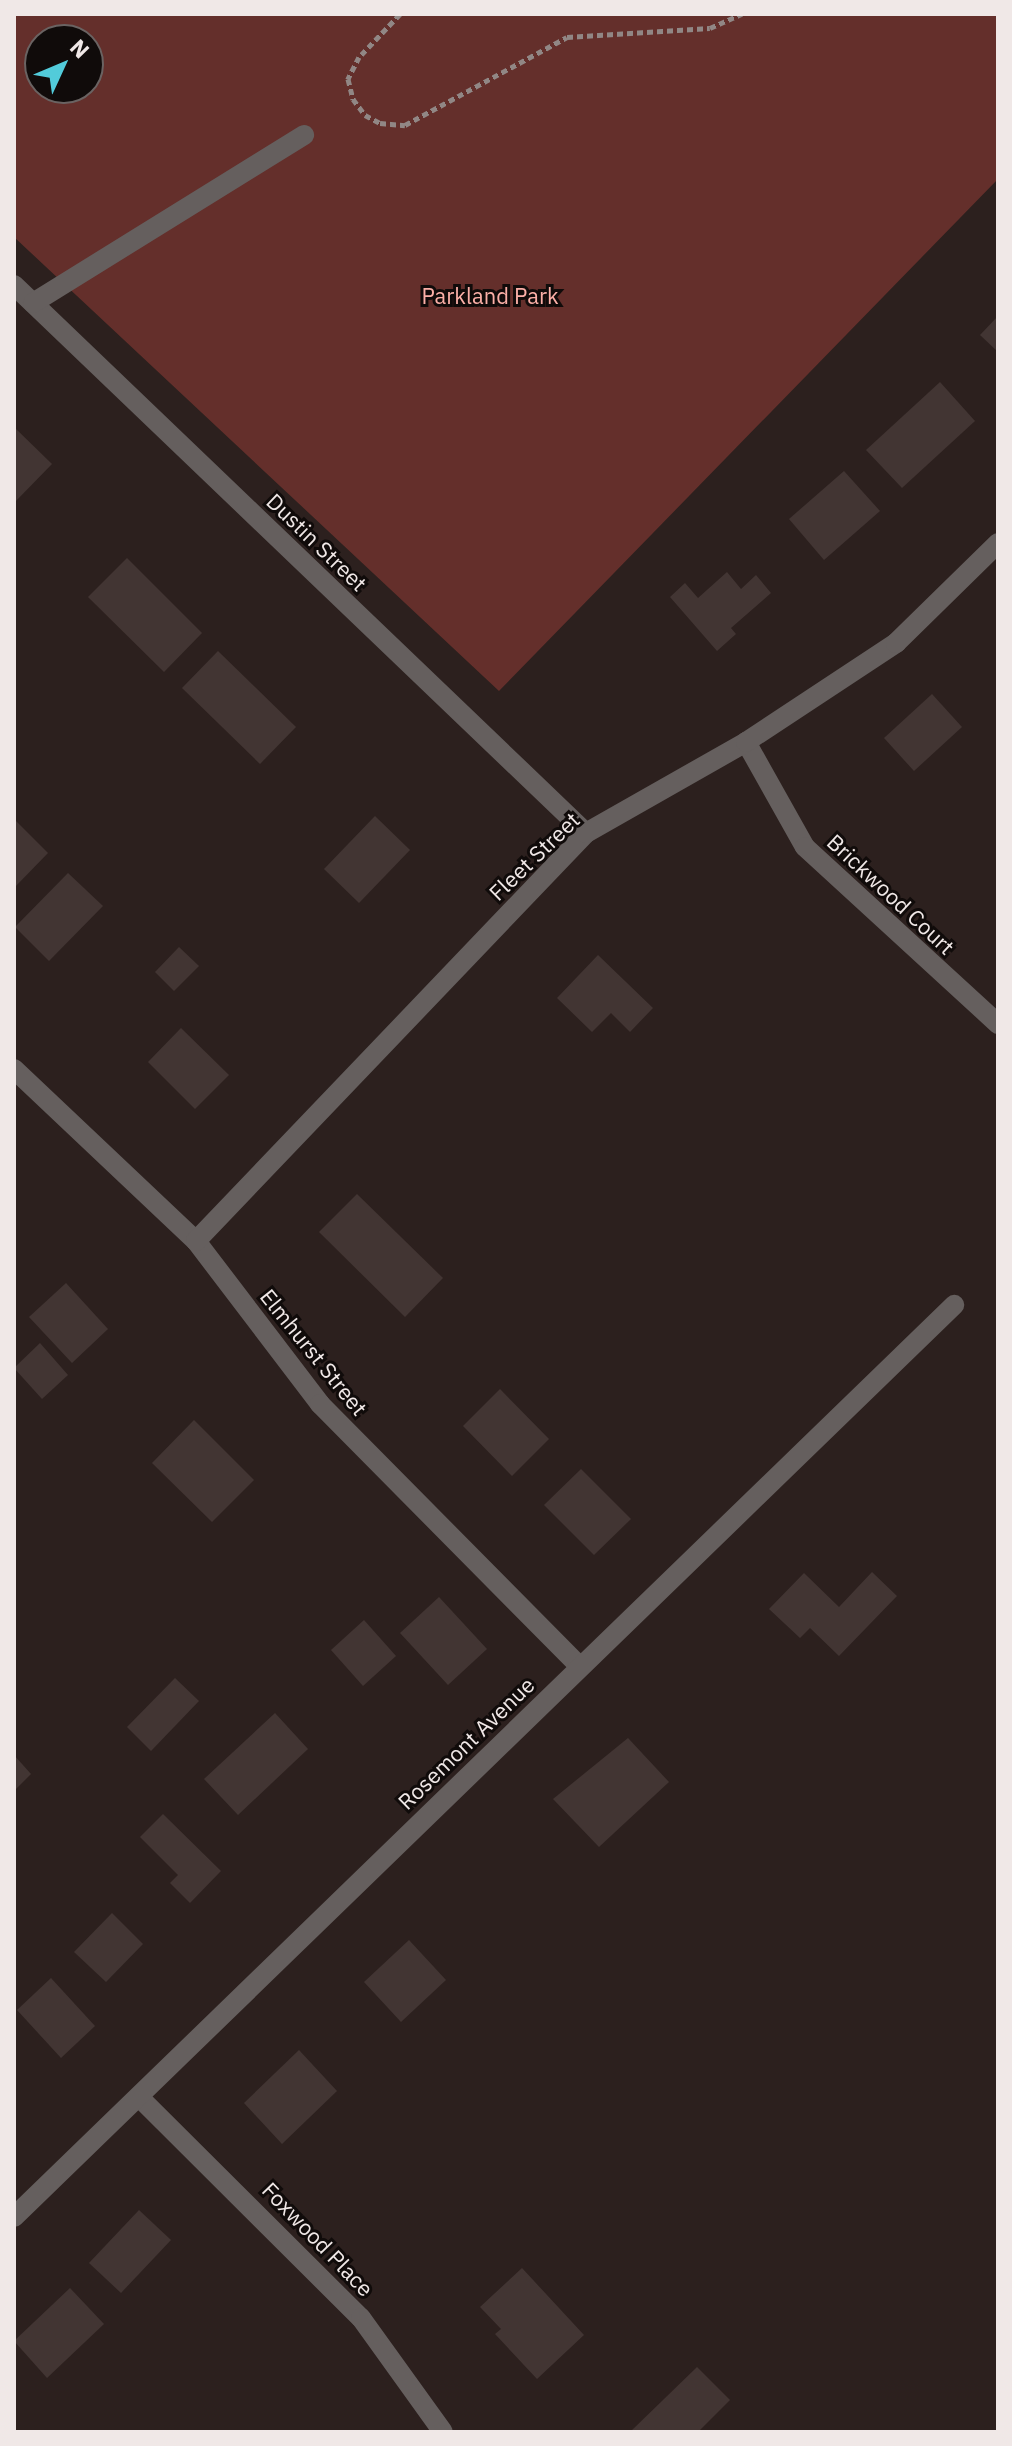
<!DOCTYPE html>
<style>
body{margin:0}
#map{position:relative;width:1012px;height:2446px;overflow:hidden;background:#2c201e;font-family:"IBM Plex Sans",sans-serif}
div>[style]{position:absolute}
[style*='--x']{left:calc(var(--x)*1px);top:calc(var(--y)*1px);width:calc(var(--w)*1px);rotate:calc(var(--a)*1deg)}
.green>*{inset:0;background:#642f2b}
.building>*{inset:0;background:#423533}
.path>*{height:5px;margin-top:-2.5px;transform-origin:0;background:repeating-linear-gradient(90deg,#918785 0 6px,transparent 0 10px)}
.minor>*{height:20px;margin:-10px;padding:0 10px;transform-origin:10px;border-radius:10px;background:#655f5e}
span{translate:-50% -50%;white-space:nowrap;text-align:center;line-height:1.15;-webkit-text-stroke:6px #100b0a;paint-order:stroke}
.park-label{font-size:22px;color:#fbafa7}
.street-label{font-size:22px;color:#f0e8e7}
.frame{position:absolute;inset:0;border:16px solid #f0e8e7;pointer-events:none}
.north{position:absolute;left:24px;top:24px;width:80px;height:80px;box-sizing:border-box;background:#100b0a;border:2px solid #6a6362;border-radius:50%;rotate:46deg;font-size:22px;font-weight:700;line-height:32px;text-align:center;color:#f0e8e7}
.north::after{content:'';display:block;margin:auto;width:28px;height:36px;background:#52cbda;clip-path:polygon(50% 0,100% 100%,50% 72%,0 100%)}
</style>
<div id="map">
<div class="green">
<i style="clip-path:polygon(evenodd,14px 14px,998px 14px,998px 179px,499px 691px,14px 237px,14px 14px,40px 40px,88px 40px,88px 88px,40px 88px,40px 40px)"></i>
</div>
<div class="building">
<i style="clip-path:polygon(998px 316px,998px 352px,980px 335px)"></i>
<i style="clip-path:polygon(940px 382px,975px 421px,902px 488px,866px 450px)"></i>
<i style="clip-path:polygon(14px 427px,52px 464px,14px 503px)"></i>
<i style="clip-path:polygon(844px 471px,880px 511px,824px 560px,789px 519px)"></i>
<i style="clip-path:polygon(127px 558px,202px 633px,164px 672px,88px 597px)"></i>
<i style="clip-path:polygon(727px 572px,741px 589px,756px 575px,771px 593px,731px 628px,736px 634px,717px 651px,670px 597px,685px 583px,698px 598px)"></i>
<i style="clip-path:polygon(218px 651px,296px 727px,260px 764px,182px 688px)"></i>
<i style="clip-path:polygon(932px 694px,962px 727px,914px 771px,884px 738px)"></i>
<i style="clip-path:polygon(375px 816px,410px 850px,359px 903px,324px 869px)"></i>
<i style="clip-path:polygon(14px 819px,48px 853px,14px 888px)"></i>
<i style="clip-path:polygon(68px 873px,103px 906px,49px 961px,15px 927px)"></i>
<i style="clip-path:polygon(179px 947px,199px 966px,174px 991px,155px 972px)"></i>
<i style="clip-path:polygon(598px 955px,653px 1008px,630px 1032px,611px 1013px,592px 1032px,557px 998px)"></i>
<i style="clip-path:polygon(181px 1028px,229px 1075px,195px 1109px,148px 1062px)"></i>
<i style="clip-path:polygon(357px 1194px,443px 1278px,405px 1317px,319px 1232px)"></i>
<i style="clip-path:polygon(66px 1283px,108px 1329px,72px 1363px,29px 1317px)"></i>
<i style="clip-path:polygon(40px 1343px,68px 1375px,42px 1399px,14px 1368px)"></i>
<i style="clip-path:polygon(500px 1389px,549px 1439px,512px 1476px,463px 1426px)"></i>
<i style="clip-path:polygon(194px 1420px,254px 1480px,212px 1522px,152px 1463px)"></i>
<i style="clip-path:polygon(581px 1469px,631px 1519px,594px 1555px,544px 1505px)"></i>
<i style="clip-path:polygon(872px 1572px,897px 1596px,839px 1656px,810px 1628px,800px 1638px,769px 1609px,804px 1573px,839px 1607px)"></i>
<i style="clip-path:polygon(439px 1597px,487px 1649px,448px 1685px,400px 1633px)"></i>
<i style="clip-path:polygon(364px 1620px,396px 1656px,363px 1686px,331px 1650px)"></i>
<i style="clip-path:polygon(175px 1678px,199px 1701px,151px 1751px,127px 1727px)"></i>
<i style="clip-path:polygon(275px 1713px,308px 1749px,238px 1815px,204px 1779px)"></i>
<i style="clip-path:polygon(628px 1738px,669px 1782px,599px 1847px,553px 1799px)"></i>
<i style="clip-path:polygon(14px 1755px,31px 1774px,14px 1791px)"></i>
<i style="clip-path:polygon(163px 1814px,221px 1871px,190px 1903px,170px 1883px,178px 1875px,140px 1837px)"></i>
<i style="clip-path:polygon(112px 1913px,143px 1944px,106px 1982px,74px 1952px)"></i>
<i style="clip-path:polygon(409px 1940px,446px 1980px,401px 2022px,364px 1982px)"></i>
<i style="clip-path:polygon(51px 1978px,95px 2026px,61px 2058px,17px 2010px)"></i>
<i style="clip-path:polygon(299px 2050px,337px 2091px,282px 2144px,244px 2103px)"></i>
<i style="clip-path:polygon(139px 2210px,171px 2240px,121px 2293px,89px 2263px)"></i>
<i style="clip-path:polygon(522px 2268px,584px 2335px,537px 2379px,495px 2334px,501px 2329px,480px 2307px)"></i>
<i style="clip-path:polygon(70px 2288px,104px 2324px,47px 2378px,14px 2341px)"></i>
<i style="clip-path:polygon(697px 2367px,730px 2400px,698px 2432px,630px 2432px)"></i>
</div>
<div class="path">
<i style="--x:400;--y:14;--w:59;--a:133.6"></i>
<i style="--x:359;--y:57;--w:25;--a:117"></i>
<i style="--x:348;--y:79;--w:21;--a:76"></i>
<i style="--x:353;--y:99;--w:20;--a:53"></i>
<i style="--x:365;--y:115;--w:17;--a:28"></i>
<i style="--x:380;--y:123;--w:25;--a:5"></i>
<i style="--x:405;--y:125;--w:184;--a:-28.5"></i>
<i style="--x:567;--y:37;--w:143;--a:-3.6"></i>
<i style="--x:710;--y:28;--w:35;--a:-24"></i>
</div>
<div class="minor">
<i style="--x:14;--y:285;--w:792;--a:43.77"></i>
<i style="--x:33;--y:303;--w:319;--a:-31.8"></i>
<i style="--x:746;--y:742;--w:120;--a:60.7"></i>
<i style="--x:805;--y:847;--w:262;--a:42.5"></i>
<i style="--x:14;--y:1069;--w:250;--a:43.4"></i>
<i style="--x:196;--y:1241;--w:205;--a:52.7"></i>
<i style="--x:320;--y:1404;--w:368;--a:45.3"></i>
<i style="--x:196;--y:1241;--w:564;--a:-46.29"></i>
<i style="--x:586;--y:833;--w:184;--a:-29.6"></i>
<i style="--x:746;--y:742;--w:180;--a:-33.4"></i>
<i style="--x:896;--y:643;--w:143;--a:-44.4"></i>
<i style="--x:139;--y:2097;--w:313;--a:44.9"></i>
<i style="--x:361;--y:2318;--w:140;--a:54.3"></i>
<i style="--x:14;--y:2217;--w:1310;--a:-44.13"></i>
</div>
<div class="park-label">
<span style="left:490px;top:296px">Parkland Park</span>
</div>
<div class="street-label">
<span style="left:317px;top:542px;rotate:44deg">Dustin Street</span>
<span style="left:534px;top:856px;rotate:-44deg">Fleet Street</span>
<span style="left:891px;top:894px;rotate:43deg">Brickwood Court</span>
<span style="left:314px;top:1352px;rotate:51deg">Elmhurst Street</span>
<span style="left:466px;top:1743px;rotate:-44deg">Rosemont Avenue</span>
<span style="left:318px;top:2239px;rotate:46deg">Foxwood Place</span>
</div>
<div class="frame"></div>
<div class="north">N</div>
</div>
